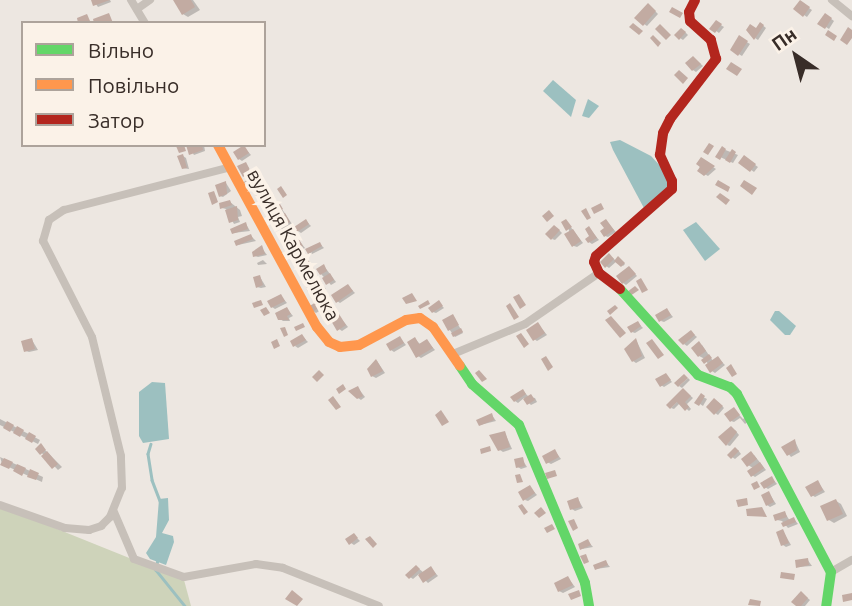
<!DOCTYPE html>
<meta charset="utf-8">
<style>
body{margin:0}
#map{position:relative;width:852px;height:606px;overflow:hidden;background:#ede7e1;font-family:Ubuntu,sans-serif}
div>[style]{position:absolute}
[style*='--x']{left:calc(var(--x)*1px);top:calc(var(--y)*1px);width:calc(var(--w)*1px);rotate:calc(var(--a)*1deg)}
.green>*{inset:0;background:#ced3ba}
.water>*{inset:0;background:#9cc0c0}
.shadow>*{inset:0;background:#0003}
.stream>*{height:2.5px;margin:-1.25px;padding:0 1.25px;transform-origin:1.25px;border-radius:1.25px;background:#9cc0c0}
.building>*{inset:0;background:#c2aba2}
.street>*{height:8px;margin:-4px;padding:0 4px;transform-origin:4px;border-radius:4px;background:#c7c0b9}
.fast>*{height:10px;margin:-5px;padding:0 5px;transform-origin:5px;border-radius:5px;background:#63d668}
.slow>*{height:10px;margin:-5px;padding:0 5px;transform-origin:5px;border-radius:5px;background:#ff974d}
.jam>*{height:10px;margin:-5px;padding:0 5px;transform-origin:5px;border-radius:5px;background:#b3261e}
span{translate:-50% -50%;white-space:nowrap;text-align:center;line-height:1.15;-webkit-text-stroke:7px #fbf2e8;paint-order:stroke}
.street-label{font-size:19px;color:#382d28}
.legend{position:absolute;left:21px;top:21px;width:245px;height:126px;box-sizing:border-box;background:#fbf2e8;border:2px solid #ada39b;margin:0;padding:9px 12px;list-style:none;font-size:21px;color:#382d28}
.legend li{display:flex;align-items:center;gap:14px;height:35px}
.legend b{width:35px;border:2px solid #ada39b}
.north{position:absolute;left:761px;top:21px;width:70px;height:70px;-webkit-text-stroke:5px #fbf2e8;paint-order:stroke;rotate:325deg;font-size:19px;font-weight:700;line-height:28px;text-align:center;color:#382d28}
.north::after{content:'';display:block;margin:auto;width:24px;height:32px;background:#382d28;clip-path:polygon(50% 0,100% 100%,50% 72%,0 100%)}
</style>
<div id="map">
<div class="green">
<i style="clip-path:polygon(0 506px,184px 580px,191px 606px,0 606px)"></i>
</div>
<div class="water">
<i style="clip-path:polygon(553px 80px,576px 100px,571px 117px,543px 91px)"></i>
<i style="clip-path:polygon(588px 99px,599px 106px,589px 118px,582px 116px)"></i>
<i style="clip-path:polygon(620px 140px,651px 156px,663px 169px,669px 182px,668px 192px,645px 210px,613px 150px,610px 142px)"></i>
<i style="clip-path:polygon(696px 222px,720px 249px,705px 261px,683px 230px)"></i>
<i style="clip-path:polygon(775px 311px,779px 311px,796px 326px,790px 335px,785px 335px,770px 320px)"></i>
<i style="clip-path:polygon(152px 382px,165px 383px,169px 439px,143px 443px,139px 436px,139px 392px)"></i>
<i style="clip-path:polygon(168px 498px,169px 520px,162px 533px,173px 536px,174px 542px,166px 565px,150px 559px,146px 553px,156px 537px,159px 499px)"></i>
</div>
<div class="shadow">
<i style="clip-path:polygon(93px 0,110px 0,111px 2px,98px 7px)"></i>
<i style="clip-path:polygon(178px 0,193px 0,200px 10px,188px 17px,183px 14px)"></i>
<i style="clip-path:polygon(800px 2px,812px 10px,807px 17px,795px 9px)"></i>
<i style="clip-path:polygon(651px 7px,658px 14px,647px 26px,644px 24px)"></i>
<i style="clip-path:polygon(826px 15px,834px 21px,829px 29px,820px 23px)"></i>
<i style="clip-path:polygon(716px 22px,724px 27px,719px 33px,712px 28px)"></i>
<i style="clip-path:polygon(761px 24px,766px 28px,758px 40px,755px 38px)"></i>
<i style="clip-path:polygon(685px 32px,688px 35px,683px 40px,680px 38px)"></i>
<i style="clip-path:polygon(740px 38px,750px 44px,742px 56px,732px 50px)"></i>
<i style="clip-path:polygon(694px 58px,703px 66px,696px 72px,693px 70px)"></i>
<i style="clip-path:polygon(188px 145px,204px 145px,205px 151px,194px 155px)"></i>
<i style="clip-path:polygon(244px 147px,251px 155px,242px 161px,239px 159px)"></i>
<i style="clip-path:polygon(723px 149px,738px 155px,733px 163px,718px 156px)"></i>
<i style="clip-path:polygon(183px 156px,186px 158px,189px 169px,183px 168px)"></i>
<i style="clip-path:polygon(744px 157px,758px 167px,754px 172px,740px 162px)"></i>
<i style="clip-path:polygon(701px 159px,716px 169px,708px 176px,699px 171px)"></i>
<i style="clip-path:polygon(246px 164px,253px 174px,247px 177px,244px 175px)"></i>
<i style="clip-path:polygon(257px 176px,264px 183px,254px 190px,250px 188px)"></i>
<i style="clip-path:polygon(226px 183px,231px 191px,223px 197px,220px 196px)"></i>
<i style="clip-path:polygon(267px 188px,278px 203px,268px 208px,259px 197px)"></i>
<i style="clip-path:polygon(230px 202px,240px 210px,242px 216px,238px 217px,240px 222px,234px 224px,226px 209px,222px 208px)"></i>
<i style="clip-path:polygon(280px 206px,292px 224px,282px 230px,277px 219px,271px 216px)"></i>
<i style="clip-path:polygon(306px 221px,311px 226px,301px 233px,298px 231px)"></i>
<i style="clip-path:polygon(566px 221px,583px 243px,577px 247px,574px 246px)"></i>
<i style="clip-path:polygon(606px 221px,616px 232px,608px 237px,605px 236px)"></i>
<i style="clip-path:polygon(246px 224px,250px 231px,233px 233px)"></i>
<i style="clip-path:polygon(589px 228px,599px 240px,592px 244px,589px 242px)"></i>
<i style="clip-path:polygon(558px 229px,562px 233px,555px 240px,552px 239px)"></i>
<i style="clip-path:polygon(251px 236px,256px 241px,238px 245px)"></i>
<i style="clip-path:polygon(297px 238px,305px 248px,295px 253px,292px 251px)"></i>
<i style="clip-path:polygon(320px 244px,324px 248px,312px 254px,309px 252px)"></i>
<i style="clip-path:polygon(261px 247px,267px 255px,258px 257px,255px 256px)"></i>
<i style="clip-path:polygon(612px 257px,616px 261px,618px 258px,625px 264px,623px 266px,617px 261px,609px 268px,606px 266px)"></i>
<i style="clip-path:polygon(263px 260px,267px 264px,258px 265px,257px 263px)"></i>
<i style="clip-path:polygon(307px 260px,314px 268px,305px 273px,302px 271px)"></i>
<i style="clip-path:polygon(324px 266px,336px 282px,331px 285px,321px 274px)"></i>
<i style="clip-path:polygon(630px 268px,637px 276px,626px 285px,623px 283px)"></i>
<i style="clip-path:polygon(260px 277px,266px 287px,261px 288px,257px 287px)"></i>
<i style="clip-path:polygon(320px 281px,326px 289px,315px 296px,311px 294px)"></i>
<i style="clip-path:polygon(348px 286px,355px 293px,340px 303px,337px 301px)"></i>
<i style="clip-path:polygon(281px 296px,287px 303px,275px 309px,272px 307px)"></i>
<i style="clip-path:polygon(326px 298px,331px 304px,316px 313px,313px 311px)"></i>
<i style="clip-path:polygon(439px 303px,444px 308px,436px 313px,433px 312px)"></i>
<i style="clip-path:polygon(287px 309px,293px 316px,289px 318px,290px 321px,283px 321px,280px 319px)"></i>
<i style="clip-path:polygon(667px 310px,673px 317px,664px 322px,661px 321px)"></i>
<i style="clip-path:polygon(339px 316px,348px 327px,342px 331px,339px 329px)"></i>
<i style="clip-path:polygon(453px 316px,463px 333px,455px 337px,449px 329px)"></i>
<i style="clip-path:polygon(638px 323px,643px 328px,635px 333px,632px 332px)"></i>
<i style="clip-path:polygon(538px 324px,547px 335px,537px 341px,534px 339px)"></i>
<i style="clip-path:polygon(691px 332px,697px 337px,687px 346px,684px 344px)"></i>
<i style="clip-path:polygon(302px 336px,308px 342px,298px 348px,295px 346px)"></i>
<i style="clip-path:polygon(400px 338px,406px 345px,394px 352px,391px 350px)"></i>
<i style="clip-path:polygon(415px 339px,421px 345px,427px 341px,435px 350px,421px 358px,418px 356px)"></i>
<i style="clip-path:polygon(32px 340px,38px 350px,29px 352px,26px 351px)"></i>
<i style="clip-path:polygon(636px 340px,645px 358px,636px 363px,633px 361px)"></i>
<i style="clip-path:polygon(702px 345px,713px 361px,718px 358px,725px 365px,715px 373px,712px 371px,705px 359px,699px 356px)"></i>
<i style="clip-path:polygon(377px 361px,385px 373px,376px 378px,372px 376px)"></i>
<i style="clip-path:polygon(666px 375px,672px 382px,664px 387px,661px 385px)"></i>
<i style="clip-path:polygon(688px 378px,690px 380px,682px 388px,679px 386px)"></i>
<i style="clip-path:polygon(358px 388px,365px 397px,361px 400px,358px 398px)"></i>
<i style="clip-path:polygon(523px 391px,529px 397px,535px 398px,537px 402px,531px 405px,524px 398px,518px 403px,515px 401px)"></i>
<i style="clip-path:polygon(686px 392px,693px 398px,687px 404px,691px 409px,689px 411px,680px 403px,674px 409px,671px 408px)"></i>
<i style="clip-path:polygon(701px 396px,707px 399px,703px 406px,697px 402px)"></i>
<i style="clip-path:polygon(718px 402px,724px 408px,718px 415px,715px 413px)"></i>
<i style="clip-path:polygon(734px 409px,743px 419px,746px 417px,749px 421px,745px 424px,740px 418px,734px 422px,731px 421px)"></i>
<i style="clip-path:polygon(492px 415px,496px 421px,480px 425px)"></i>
<i style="clip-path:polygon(0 419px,40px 440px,38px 444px,0 425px)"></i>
<i style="clip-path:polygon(735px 430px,739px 435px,730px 446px,727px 445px)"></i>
<i style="clip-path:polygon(505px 433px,512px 449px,503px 452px,500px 450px)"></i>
<i style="clip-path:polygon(795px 441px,800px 452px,791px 457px,784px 448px)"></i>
<i style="clip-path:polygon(41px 446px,62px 467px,58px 470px,38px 449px)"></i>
<i style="clip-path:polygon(738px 450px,741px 454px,735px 459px,732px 457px)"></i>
<i style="clip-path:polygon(555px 451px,561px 459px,551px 464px,547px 462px)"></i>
<i style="clip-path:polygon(754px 455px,766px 470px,755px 477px,752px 475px,753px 468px,748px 465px)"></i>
<i style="clip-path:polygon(0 457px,43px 477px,42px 482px,2px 464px)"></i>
<i style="clip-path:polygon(522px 459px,527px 467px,521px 469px,518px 467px)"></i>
<i style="clip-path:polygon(772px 478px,777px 484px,768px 489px,765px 487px)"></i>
<i style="clip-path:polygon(818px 482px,825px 492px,815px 497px,812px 495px)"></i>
<i style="clip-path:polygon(530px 487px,537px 495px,528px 501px,525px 500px)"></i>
<i style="clip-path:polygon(769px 493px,776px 504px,770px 507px,767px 505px)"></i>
<i style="clip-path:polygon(578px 499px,583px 508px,575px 511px,572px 509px)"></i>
<i style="clip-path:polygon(836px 501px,841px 504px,847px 516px,834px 523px,829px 520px)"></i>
<i style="clip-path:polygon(785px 513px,790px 521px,794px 519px,798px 524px,788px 528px,782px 521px,777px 520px)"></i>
<i style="clip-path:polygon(783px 531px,791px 545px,786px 547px,783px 545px)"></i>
<i style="clip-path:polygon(354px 535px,360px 541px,354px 545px,351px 543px)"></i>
<i style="clip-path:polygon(588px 541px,593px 547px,582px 549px)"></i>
<i style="clip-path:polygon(807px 559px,812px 566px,798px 567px)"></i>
<i style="clip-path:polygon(606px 562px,610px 567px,596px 569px)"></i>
<i style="clip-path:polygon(417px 567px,424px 573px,431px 568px,438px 576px,428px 583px,419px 574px,413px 579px,410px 577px)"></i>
<i style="clip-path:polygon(568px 578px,575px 587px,563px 593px,559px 591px)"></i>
<i style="clip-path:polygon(804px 595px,810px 600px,805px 606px,799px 606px)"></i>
</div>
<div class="stream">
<i style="--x:151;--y:444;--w:10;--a:107"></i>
<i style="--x:148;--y:454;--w:26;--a:81"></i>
<i style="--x:152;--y:480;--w:22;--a:69"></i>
<i style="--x:158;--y:559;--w:11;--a:100"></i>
<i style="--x:156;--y:570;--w:46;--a:51.1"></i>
</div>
<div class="building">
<i style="clip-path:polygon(91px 0,110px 0,93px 6px)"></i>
<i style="clip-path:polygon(173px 0,191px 0,195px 7px,182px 15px)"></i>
<i style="clip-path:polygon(800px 0,810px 7px,803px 17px,793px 9px)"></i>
<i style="clip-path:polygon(648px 3px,656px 11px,643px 26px,634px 18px)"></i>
<i style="clip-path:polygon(672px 7px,683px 13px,680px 18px,669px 12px)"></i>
<i style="clip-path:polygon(109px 13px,113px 23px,94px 23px,93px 19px)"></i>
<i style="clip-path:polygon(825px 13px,832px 18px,825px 29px,817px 24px)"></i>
<i style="clip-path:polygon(87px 14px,90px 21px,78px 23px,77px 18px)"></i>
<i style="clip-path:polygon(716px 20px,722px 24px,715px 33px,709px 29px)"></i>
<i style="clip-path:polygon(760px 22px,764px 25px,754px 40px,746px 30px,750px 24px,756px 28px)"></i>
<i style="clip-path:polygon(633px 23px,643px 31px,639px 35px,629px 27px)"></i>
<i style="clip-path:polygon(660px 24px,671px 35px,666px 40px,655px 29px)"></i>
<i style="clip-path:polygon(848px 27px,852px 30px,852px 38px,847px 45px,840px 40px)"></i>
<i style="clip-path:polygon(681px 28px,686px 32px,679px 40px,674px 35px)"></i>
<i style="clip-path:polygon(828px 30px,837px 36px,834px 41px,825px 35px)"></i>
<i style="clip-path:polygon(653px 35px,661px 43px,658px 47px,650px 38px)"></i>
<i style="clip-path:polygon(739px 35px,748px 41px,738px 56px,730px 50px)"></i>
<i style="clip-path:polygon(693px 56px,701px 64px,692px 71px,685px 63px)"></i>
<i style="clip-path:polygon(731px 62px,742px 69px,737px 76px,726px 69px)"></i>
<i style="clip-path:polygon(679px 70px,688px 78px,683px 84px,674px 75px)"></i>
<i style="clip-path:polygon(709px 143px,714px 146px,708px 155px,703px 152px)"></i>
<i style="clip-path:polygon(184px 145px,186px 151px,179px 153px,176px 146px)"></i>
<i style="clip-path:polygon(186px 145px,202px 145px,203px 150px,189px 155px)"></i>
<i style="clip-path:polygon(244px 145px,249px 153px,238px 160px,233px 152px)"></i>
<i style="clip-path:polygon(722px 146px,726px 149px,720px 160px,715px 157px)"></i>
<i style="clip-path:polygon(732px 149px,736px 152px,730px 163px,725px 160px)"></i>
<i style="clip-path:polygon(183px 154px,187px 168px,182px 169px,177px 156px)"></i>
<i style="clip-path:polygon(744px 155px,756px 164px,750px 172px,738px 163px)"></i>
<i style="clip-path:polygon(701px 157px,715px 166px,704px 176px,697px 171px,700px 167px,696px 164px)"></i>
<i style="clip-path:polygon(246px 162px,251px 172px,243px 177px,237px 166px)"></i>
<i style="clip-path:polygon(257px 173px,262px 181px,249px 190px,244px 182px)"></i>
<i style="clip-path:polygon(718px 180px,730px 187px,728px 192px,715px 185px)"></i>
<i style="clip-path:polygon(744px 180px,757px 188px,752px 195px,740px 186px)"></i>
<i style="clip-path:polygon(226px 181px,227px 194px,219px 197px,215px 185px)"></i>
<i style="clip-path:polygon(267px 186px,270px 190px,258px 199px,255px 194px)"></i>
<i style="clip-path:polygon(281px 186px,287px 195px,283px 198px,277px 189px)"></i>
<i style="clip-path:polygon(214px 191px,218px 202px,212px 205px,208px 193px)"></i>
<i style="clip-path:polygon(271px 193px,276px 201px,264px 208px,259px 200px)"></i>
<i style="clip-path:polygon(720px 193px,730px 200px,726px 205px,716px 197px)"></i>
<i style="clip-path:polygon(230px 200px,232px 205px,220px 209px,219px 203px)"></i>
<i style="clip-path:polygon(601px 203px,604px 209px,594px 214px,591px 208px)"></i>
<i style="clip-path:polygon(280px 204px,283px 209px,270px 217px,267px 212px)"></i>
<i style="clip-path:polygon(237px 206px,238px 220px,229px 223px,225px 210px)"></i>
<i style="clip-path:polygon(586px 208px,591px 218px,587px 220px,581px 211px)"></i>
<i style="clip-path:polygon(549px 210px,554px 216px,547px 222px,542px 216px)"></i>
<i style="clip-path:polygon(285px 213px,290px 222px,278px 229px,272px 220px)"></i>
<i style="clip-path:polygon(306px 219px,309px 224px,297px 232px,294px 227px)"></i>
<i style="clip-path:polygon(566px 219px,572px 227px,566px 231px,561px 222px)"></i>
<i style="clip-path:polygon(606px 219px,614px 230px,604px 237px,600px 231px,604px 228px,600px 223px)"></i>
<i style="clip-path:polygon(246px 222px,248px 229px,232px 234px,230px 229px)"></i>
<i style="clip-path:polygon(554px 225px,560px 230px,551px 240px,545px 234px)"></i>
<i style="clip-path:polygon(589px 226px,597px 238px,588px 243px,585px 239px,589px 236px,585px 229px)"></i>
<i style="clip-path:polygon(573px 229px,581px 241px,572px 247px,564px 234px)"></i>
<i style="clip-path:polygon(251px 234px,253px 239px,236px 246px,234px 241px)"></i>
<i style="clip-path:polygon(297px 236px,303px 246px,291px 253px,286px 243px)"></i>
<i style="clip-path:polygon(320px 242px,322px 246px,308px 254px,305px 249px)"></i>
<i style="clip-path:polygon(262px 245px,265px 254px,253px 257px,252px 252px)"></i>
<i style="clip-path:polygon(609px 253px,614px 259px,605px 268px,600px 262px)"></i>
<i style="clip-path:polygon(618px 256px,625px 263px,621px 267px,614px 261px)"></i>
<i style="clip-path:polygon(307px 258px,312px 266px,301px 272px,296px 264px)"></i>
<i style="clip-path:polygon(324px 264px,327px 271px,320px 275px,316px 269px)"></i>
<i style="clip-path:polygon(629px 266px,636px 274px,622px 284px,616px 276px)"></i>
<i style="clip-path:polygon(330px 273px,334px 280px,326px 285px,322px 278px)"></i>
<i style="clip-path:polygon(260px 275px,263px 285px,256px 288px,253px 277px)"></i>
<i style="clip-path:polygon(641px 278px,648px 290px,642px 293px,636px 281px)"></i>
<i style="clip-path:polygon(320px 279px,324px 287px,310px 295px,306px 288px)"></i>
<i style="clip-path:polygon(348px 284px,353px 291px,336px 303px,331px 295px)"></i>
<i style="clip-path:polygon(635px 286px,639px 290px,630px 296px,627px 292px)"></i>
<i style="clip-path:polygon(412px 293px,417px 301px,406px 304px,402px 298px)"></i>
<i style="clip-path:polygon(281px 294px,285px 301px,271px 308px,267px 301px)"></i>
<i style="clip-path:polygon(519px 294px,526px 305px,520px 309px,513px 297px)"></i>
<i style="clip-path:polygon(326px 296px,329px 302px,312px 312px,308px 307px)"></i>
<i style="clip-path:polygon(261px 300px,263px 305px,254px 308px,252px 303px)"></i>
<i style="clip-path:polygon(428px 300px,430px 304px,420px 309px,418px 306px)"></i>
<i style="clip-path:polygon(439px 300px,443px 306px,432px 313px,428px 308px)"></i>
<i style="clip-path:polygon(510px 303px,519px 317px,514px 320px,506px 306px)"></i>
<i style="clip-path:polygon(615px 305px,618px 308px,610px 315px,607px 311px)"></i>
<i style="clip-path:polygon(266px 307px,270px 313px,264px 316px,260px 310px)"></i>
<i style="clip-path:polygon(287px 307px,291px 314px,287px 316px,289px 320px,278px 320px,275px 313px)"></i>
<i style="clip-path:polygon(667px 308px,671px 315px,659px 322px,655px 315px)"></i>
<i style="clip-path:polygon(339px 314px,346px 325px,337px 331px,330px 319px)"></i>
<i style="clip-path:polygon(453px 314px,459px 325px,448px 331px,442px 320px)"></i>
<i style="clip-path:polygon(611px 316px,626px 333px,620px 338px,605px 320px)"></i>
<i style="clip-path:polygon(638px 321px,641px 326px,631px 333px,627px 327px)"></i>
<i style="clip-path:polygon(538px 322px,545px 333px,533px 341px,526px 330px)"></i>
<i style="clip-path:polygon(303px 323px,305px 327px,296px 331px,294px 327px)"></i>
<i style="clip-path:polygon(285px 327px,288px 335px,284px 337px,280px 328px)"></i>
<i style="clip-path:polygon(461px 328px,463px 332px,453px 337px,451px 333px)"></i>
<i style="clip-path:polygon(691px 330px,695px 335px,683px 345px,678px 340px)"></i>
<i style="clip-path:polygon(521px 333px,529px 344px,524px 348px,516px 336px)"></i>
<i style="clip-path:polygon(302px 334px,306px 340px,293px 347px,290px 341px)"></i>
<i style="clip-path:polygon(400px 336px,404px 343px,390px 351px,386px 344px)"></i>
<i style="clip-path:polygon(415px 337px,419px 344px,427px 339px,433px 348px,416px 358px,407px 342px)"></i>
<i style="clip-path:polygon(32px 338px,35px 349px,24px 352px,21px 341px)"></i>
<i style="clip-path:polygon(636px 338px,642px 356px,632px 362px,624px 349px)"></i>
<i style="clip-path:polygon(277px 339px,280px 346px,274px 349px,271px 342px)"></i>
<i style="clip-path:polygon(652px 339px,664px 355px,658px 359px,646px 343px)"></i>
<i style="clip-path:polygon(699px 341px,706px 351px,698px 357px,691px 348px)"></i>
<i style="clip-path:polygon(709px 354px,712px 358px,704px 364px,701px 360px)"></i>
<i style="clip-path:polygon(546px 356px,553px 367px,548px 371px,541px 359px)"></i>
<i style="clip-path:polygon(718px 356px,723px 363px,710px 373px,705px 365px)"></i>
<i style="clip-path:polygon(376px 359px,383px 371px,371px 377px,367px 369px)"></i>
<i style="clip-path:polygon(731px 364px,737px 374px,732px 377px,726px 368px)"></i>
<i style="clip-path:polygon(319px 370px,324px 375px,317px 382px,312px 377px)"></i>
<i style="clip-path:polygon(479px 370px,487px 379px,482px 382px,475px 373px)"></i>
<i style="clip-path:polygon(666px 373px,671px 380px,660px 387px,655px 379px)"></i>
<i style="clip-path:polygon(684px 374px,688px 378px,678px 387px,674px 383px)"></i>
<i style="clip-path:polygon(343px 384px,346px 389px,339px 394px,336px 389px)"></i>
<i style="clip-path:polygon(358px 386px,363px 396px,357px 399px,348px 391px)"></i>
<i style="clip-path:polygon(683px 388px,691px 396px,685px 402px,689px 407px,685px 411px,677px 402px,670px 409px,666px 405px)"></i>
<i style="clip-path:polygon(523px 389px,526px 394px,514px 402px,510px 397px)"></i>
<i style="clip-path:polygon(701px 393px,705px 396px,699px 406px,694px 403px)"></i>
<i style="clip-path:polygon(531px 394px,535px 400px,527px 405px,523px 399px)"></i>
<i style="clip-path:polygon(333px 396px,341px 407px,336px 410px,328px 400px)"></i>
<i style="clip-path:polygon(714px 398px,723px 406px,714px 415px,706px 407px)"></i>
<i style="clip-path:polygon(734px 407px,740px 415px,730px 422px,724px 414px)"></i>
<i style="clip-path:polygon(441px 410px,449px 422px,442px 426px,435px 415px)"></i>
<i style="clip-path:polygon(492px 413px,494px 420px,479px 426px,476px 420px)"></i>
<i style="clip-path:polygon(7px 421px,14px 425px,10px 432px,3px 428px)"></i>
<i style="clip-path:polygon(17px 426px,24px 430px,20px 437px,13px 433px)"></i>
<i style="clip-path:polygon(731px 426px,737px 432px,726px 446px,718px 437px)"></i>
<i style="clip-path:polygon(505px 431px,510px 447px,498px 451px,489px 435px)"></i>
<i style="clip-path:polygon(29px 432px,36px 436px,32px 443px,25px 439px)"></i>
<i style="clip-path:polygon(795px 439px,797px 450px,787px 456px,781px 447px)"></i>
<i style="clip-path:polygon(41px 443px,46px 450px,40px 455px,35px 449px)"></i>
<i style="clip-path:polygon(490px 446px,491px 451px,481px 454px,480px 449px)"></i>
<i style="clip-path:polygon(735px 447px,739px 451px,731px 459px,727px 455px)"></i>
<i style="clip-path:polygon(555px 449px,559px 457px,546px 464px,542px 456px)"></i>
<i style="clip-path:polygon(47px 451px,58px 464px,52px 469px,41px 456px)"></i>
<i style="clip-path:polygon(751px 451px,757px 459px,747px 467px,741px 459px)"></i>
<i style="clip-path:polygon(523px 457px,525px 466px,516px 468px,514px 459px)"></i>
<i style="clip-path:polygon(4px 458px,13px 462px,9px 469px,0 465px)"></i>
<i style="clip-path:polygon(760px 462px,764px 468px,751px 477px,747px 471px)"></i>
<i style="clip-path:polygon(17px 464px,26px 468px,22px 476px,13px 471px)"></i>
<i style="clip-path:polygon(30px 469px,39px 473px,36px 480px,27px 477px)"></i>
<i style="clip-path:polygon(555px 470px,557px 476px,547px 479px,545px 473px)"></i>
<i style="clip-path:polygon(520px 474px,523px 482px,517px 483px,515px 475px)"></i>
<i style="clip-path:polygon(772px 476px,775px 482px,764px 489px,760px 483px)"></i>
<i style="clip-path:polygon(818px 480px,823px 490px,811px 497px,805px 487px)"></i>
<i style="clip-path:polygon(757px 481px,760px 487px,754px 490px,751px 484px)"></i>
<i style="clip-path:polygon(530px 485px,535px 493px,523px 501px,518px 492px)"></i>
<i style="clip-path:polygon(769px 491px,774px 502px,766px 506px,761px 495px)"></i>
<i style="clip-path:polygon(578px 497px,581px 507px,570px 510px,567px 501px)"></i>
<i style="clip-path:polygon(747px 498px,748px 505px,738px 507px,736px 500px)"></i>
<i style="clip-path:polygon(836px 499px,843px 514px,827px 521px,820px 506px)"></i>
<i style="clip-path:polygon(522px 504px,528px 512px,524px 515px,518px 506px)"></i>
<i style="clip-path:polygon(541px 507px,546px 513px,539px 518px,534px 513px)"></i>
<i style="clip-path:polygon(762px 507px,767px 517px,747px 516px,746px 509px)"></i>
<i style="clip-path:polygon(785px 511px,787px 517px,775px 521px,773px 515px)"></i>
<i style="clip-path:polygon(794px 517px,796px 522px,783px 527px,781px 523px)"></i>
<i style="clip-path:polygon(574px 519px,578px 528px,573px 531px,568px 521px)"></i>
<i style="clip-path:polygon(552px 524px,555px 529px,547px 533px,544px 528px)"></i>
<i style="clip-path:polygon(783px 529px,789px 543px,781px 546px,776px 532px)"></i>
<i style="clip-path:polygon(354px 533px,358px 538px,349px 545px,345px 539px)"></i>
<i style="clip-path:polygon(370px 536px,377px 544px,373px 548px,365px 539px)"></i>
<i style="clip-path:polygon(588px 539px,591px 545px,580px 550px,578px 544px)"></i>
<i style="clip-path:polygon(586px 554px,589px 562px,584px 564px,580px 556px)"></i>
<i style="clip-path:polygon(808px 558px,809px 565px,796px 568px,795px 560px)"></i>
<i style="clip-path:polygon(606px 560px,608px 565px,595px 570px,593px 565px)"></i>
<i style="clip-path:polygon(416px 565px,420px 569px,409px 579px,405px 575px)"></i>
<i style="clip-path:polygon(431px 566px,436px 574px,423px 583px,418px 575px)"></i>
<i style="clip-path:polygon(781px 572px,795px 574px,794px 580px,780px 578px)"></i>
<i style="clip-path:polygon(568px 576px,573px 585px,558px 592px,554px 583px)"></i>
<i style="clip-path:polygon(292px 590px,303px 599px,297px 606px,285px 599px)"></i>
<i style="clip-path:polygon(579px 590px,581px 596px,571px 600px,568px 594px)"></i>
<i style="clip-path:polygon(801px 591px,808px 598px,801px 606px,796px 606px,791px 602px)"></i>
<i style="clip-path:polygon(852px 593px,852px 600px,843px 602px,842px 595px)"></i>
<i style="clip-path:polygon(750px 599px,761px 601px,760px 606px,748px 605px)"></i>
</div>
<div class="street">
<i style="--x:131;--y:0;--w:27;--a:59"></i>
<i style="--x:832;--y:0;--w:26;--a:39"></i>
<i style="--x:137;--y:9;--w:16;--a:-35"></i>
<i style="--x:453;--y:354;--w:78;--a:-22.6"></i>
<i style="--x:525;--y:324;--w:90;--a:-34.6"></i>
<i style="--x:0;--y:505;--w:69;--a:19.5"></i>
<i style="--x:65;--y:528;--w:24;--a:5"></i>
<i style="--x:89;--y:530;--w:13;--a:-18"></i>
<i style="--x:101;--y:526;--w:13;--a:-45"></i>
<i style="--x:110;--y:517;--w:31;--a:-68"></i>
<i style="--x:122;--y:488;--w:32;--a:-92"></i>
<i style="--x:121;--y:456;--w:122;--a:-103.7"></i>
<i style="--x:92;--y:337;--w:108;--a:-117"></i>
<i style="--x:43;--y:241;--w:22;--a:-74"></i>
<i style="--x:49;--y:220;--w:18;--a:-34"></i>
<i style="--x:64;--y:210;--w:172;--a:-14.4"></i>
<i style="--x:114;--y:512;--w:51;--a:66.9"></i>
<i style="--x:134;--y:559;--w:53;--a:19.8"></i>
<i style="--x:184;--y:577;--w:73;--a:-10.2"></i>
<i style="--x:256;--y:564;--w:27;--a:8"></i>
<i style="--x:283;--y:568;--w:103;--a:21.6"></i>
<i style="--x:831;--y:572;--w:24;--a:-30"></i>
</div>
<div class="fast">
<i style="--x:620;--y:289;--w:116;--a:47.8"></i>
<i style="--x:698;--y:375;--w:34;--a:21"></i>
<i style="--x:730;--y:387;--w:10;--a:45"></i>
<i style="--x:737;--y:394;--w:201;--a:62.2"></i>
<i style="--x:831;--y:572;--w:34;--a:98"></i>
<i style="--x:460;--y:366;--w:22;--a:56"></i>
<i style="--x:472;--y:384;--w:62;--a:41.1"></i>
<i style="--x:519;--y:425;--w:171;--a:67.3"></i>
<i style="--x:585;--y:583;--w:23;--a:80"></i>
</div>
<div class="slow">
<i style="--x:218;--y:145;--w:207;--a:61.5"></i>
<i style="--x:317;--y:327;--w:19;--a:51"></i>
<i style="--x:329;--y:342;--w:12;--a:24"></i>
<i style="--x:340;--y:347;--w:19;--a:-6"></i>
<i style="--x:359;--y:345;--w:53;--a:-28"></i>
<i style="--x:406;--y:320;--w:14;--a:-8"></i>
<i style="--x:420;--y:318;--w:16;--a:35"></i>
<i style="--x:433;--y:327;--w:47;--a:55.3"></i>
</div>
<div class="jam">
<i style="--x:620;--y:289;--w:26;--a:-143"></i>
<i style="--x:599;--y:273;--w:12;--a:-114"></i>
<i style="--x:594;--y:262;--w:6;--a:-72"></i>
<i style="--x:596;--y:256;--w:101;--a:-41.4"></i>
<i style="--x:672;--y:189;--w:8;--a:-90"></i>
<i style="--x:672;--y:181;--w:29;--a:-115"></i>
<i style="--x:660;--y:155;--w:22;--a:-82"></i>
<i style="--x:663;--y:133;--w:16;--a:-63"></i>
<i style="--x:670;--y:119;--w:76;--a:-52.5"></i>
<i style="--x:716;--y:59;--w:20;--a:-105"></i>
<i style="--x:711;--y:40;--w:28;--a:-138"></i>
<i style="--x:690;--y:21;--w:9;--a:-96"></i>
<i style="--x:689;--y:12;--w:13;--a:-63"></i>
</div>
<div class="street-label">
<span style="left:293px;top:245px;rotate:61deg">вулиця Кармелюка</span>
</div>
<ul class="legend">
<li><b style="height:9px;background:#63d668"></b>Вільно</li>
<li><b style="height:9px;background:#ff974d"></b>Повільно</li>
<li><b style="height:9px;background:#b3261e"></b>Затор</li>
</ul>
<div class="north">Пн</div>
</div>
